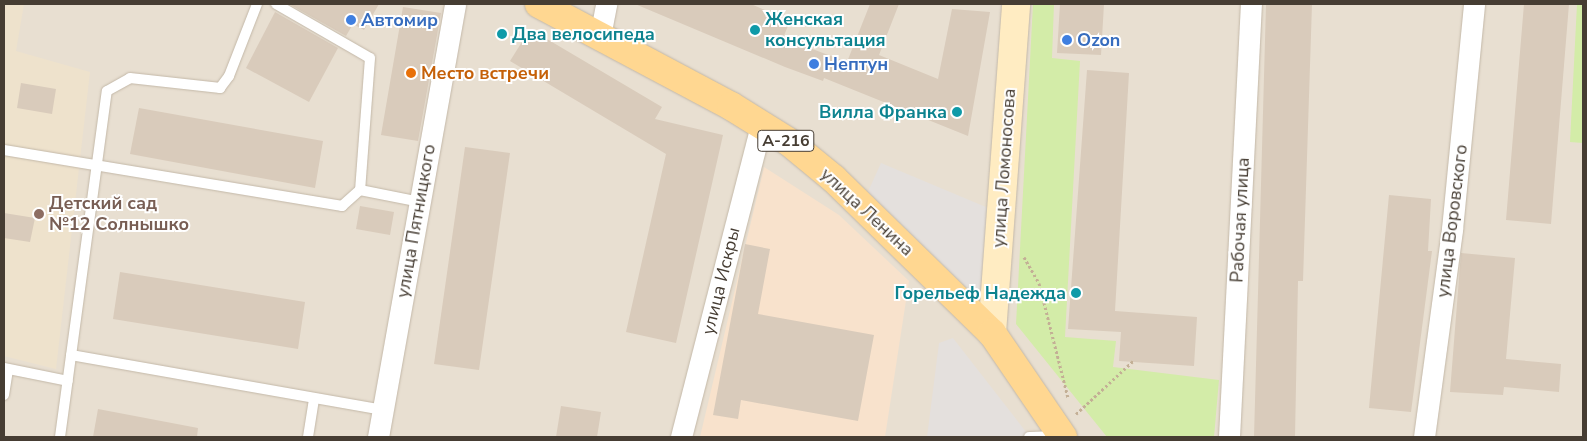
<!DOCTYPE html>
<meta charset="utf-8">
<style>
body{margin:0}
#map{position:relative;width:1587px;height:441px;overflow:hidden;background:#f4eee4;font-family:"Nunito Sans",sans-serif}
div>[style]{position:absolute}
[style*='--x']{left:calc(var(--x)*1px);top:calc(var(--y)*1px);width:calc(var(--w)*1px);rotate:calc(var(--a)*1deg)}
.residential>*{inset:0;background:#e8dfd1}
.commercial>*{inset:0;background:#f8e2cc}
.education>*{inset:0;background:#eee2cc}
.green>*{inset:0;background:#d3eca8}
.parking>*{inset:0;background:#e4e0dd}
.building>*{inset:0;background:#d9cbbb}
.path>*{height:3px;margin-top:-1.5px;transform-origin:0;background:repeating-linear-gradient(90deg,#c3af95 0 2.5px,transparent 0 5px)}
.roads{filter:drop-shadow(0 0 1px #c3b8a8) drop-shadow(0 0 1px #c3b8a8)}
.lane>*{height:10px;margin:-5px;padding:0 5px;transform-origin:5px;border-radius:5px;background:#fff}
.street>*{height:21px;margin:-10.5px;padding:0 10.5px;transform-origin:10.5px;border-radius:10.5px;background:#fff}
.secondary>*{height:28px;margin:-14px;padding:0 14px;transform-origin:14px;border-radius:14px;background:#ffecc2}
.primary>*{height:28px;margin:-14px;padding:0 14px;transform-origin:14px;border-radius:14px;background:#ffd791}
.dots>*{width:14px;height:14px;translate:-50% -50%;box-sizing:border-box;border:2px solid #fff;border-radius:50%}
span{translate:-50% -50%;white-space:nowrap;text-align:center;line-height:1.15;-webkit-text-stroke:4px #fff;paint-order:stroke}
.shield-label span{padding:1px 4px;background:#fff;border:1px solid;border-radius:4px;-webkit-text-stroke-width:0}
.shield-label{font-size:16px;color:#463d33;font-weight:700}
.shop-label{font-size:18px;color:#366cbe;font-weight:700}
.left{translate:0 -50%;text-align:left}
.culture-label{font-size:18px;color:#0d838f;font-weight:700}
.right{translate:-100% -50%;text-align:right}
.food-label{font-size:18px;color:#c56008;font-weight:700}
.street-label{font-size:18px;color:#463d33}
.education-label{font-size:18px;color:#785e54;font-weight:700}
.frame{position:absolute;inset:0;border:5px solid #463d33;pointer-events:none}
</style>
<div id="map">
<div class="residential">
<i style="clip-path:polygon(4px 4px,1583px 4px,1583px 437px,4px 437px)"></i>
</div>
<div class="commercial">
<i style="clip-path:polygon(764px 167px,839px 215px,909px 281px,885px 437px,700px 437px)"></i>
</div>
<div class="education">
<i style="clip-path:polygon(4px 4px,24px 4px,16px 51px,90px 72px,56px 369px,4px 356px)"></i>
</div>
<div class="green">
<i style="clip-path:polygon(1033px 4px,1054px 4px,1052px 58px,1080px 61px,1065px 337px,1116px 341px,1113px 367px,1219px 380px,1214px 437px,1107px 437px,1016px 324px)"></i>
<i style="clip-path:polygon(1577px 4px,1583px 4px,1583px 143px,1570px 142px)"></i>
</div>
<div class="parking">
<i style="clip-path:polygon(881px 163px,993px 210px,984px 312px,866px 196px)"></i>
<i style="clip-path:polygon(953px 338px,1030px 437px,927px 437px,939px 343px)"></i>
</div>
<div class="building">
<i style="clip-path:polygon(289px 4px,379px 4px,364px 30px,353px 24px,346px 36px)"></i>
<i style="clip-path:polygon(635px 4px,751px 4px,790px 21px,783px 38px,847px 62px,870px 4px,899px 4px,879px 55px,938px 79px,952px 9px,990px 12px,968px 136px,824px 78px,823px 81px,785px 67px)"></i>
<i style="clip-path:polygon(1060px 4px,1104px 4px,1101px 55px,1057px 53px)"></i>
<i style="clip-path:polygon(1266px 4px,1312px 4px,1303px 281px,1298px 281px,1295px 437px,1254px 437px)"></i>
<i style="clip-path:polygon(1524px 4px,1569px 4px,1551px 224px,1506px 220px)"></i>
<i style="clip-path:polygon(403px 7px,441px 13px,418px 141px,381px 135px)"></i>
<i style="clip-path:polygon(275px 12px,338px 48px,309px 102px,246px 68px)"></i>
<i style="clip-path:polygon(530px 29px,662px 107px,655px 119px,723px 135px,676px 343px,626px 332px,666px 154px,510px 61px)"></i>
<i style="clip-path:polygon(1087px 70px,1129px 73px,1115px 311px,1197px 317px,1194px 366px,1119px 361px,1121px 332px,1068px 329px)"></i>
<i style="clip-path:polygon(21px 83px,56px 89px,52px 114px,17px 108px)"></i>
<i style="clip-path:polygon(139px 108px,323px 141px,315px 188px,130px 154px)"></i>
<i style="clip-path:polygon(465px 147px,510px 153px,479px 370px,434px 364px)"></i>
<i style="clip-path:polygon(1389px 195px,1431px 199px,1428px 251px,1432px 251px,1411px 412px,1369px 408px)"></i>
<i style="clip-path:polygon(360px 206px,394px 212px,390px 235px,356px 229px)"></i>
<i style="clip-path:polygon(4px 213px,35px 218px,30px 242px,4px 238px)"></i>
<i style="clip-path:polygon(745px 244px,770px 249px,758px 314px,874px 335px,858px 421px,741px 400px,738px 419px,713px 415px)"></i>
<i style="clip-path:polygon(1461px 253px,1515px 258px,1506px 359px,1561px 364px,1559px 392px,1504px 387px,1503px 395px,1450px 392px)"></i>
<i style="clip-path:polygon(120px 272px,305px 302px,298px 349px,113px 319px)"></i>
<i style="clip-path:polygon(561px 406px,601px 412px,597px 437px,556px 437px)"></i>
<i style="clip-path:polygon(98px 409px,198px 428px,197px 437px,93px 437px)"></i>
</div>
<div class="path">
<i style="--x:1024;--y:257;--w:30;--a:60"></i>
<i style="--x:1039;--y:283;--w:119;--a:75.8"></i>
<i style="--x:1076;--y:414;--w:78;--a:-42.9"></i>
</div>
<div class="roads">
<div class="lane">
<i style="--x:276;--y:4;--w:108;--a:29.9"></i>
<i style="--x:370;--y:58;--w:132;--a:94.3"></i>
<i style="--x:4;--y:150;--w:343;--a:9.4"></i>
<i style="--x:342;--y:206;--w:24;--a:-42"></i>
<i style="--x:360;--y:190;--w:61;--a:11.3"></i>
<i style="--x:71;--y:355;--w:317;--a:10"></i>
<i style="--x:4;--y:368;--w:65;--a:11.5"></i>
<i style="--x:4;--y:395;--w:26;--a:-81"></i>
<i style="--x:60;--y:437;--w:349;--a:-82.3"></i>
<i style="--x:107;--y:91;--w:26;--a:-29"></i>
<i style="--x:130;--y:78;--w:91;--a:6.3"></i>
<i style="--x:220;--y:88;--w:15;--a:-53"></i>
<i style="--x:229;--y:76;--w:77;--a:-68.7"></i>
<i style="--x:308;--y:437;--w:39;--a:-81"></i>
<i style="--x:1029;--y:437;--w:29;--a:-2"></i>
</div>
<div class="street">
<i style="--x:600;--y:36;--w:33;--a:-79"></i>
<i style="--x:378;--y:437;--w:440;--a:-79.9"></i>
<i style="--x:681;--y:437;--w:322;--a:-75.6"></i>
<i style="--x:1229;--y:437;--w:434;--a:-87.1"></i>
<i style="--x:1424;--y:437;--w:210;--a:-82.3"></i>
<i style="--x:1452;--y:229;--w:226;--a:-84.4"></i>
</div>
<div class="secondary">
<i style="--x:992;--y:333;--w:330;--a:-85.8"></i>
</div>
<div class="primary">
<i style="--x:539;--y:4;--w:217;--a:28"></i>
<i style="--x:731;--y:106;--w:68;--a:31.8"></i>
<i style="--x:789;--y:142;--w:58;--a:39.4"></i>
<i style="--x:834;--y:179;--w:221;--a:44.3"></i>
<i style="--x:992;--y:333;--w:126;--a:55.7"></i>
</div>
</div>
<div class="dots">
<i style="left:351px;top:20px;background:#3f7fe0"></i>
<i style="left:755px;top:30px;background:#0f9aa8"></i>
<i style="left:502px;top:34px;background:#0f9aa8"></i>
<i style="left:1067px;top:40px;background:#3f7fe0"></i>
<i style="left:814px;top:64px;background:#3f7fe0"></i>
<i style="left:411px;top:73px;background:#e8710a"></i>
<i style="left:957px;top:112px;background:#0f9aa8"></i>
<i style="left:39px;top:214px;background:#8d6e63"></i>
<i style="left:1076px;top:293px;background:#0f9aa8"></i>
</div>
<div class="shield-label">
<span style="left:786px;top:141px">А-216</span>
</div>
<div class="shop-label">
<span class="left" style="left:361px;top:20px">Автомир</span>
<span class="left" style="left:1077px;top:40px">Ozon</span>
<span class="left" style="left:824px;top:64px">Нептун</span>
</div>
<div class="culture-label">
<span class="left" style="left:765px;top:30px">Женская<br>консультация</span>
<span class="left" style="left:512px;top:34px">Два велосипеда</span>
<span class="right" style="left:947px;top:112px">Вилла Франка</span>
<span class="right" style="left:1066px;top:293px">Горельеф Надежда</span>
</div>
<div class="food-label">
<span class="left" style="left:421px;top:73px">Место встречи</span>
</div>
<div class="street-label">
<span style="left:1004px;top:168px;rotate:-86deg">улица Ломоносова</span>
<span style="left:867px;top:212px;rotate:43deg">улица Ленина</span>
<span style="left:1240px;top:220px;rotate:-87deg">Рабочая улица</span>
<span style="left:416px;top:221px;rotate:-80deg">улица Пятницкого</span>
<span style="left:1452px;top:221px;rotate:-83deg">улица Воровского</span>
<span style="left:721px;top:281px;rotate:-76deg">улица Искры</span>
</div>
<div class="education-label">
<span class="left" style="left:49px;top:214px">Детский сад<br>№12 Солнышко</span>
</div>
<div class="frame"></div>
</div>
